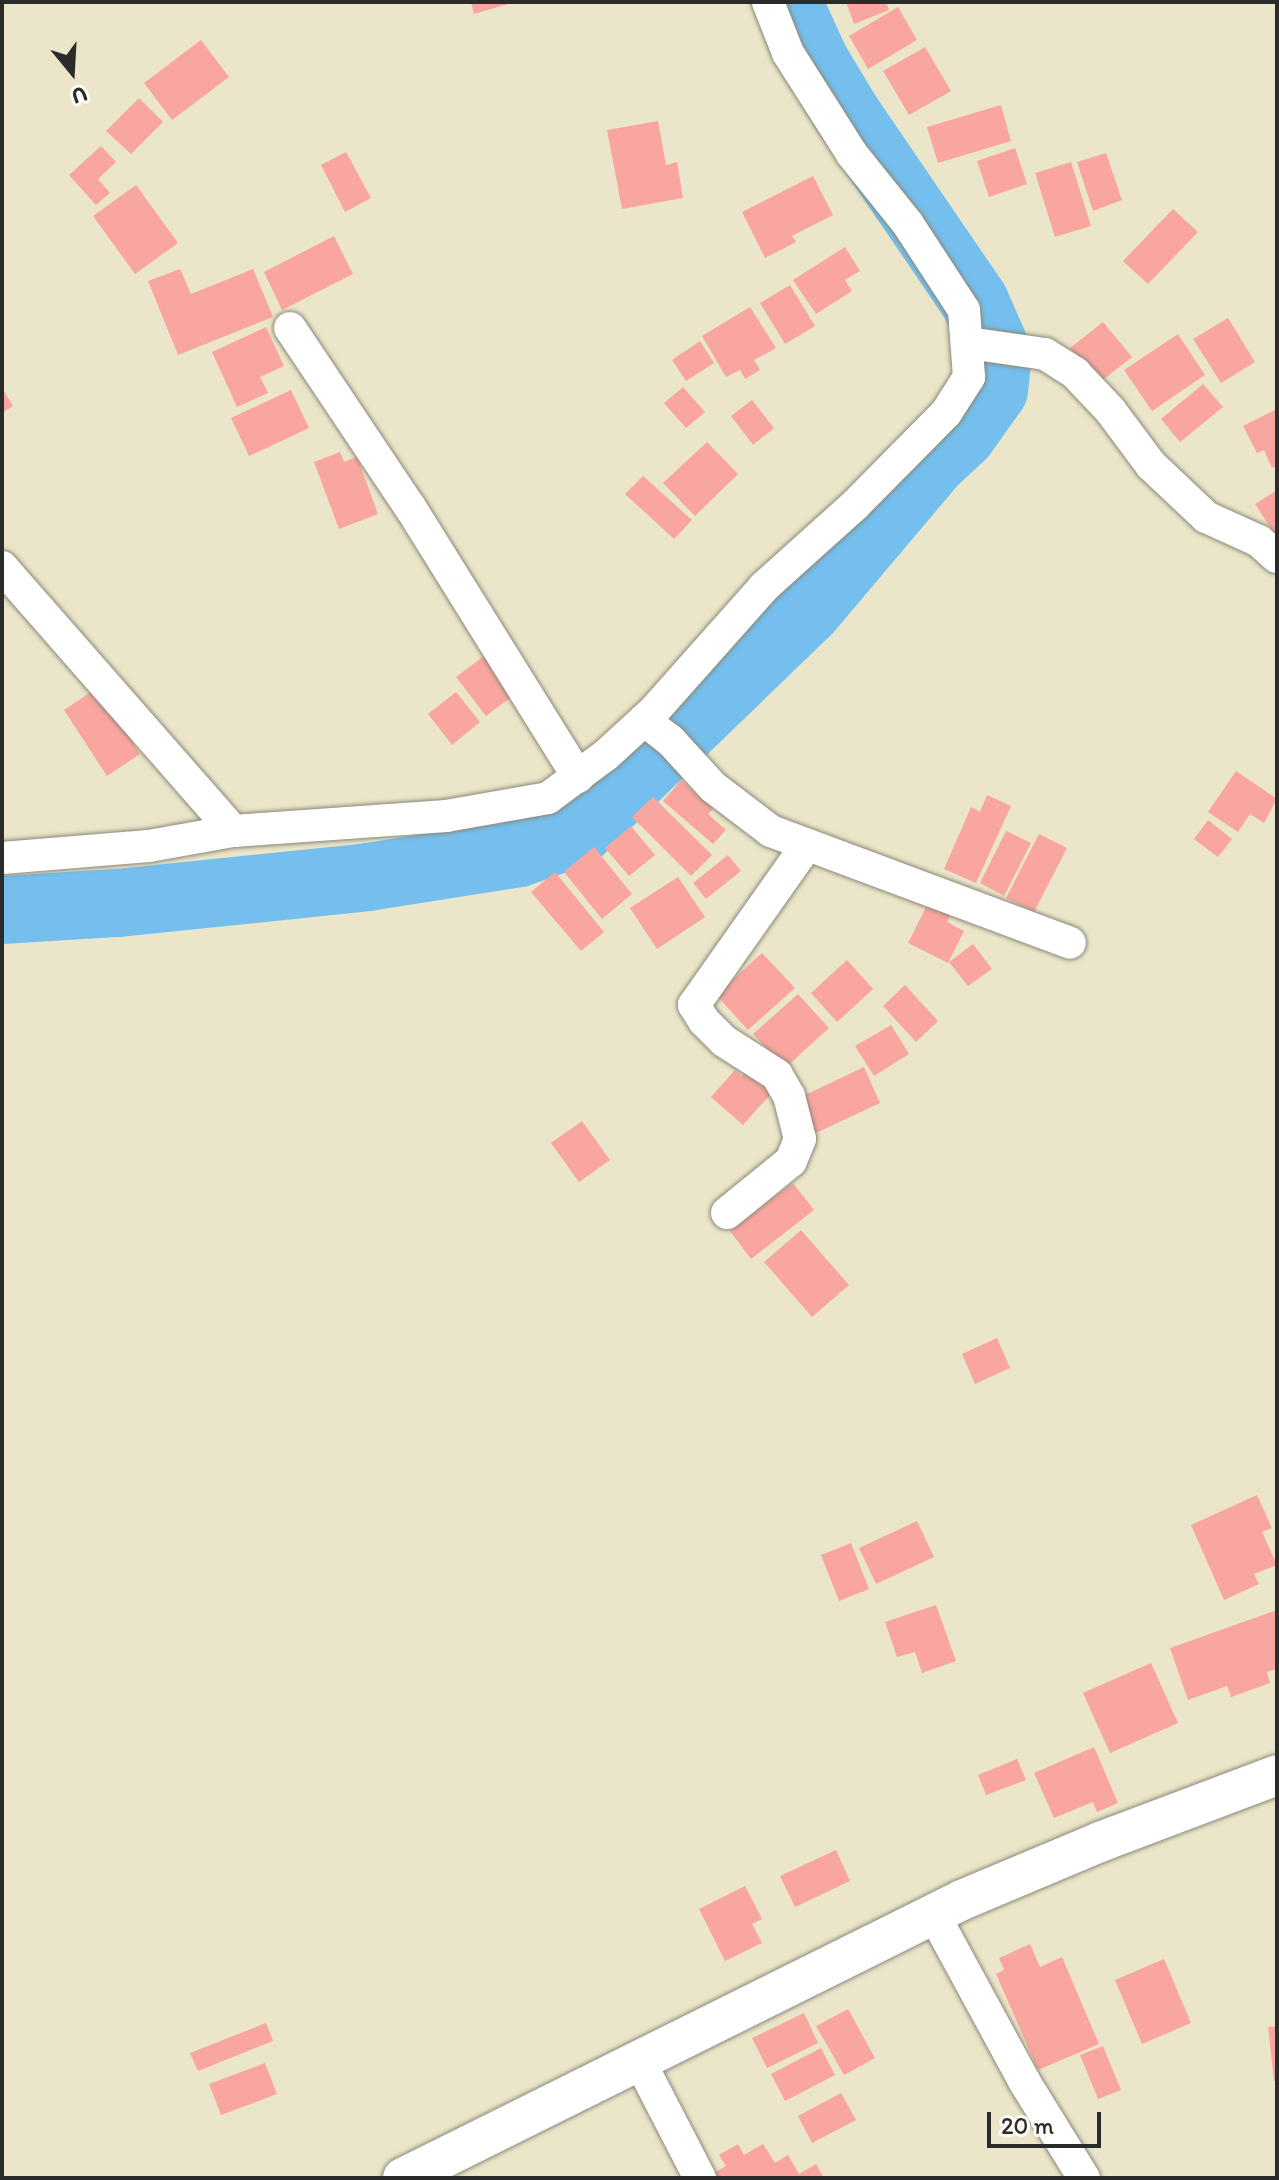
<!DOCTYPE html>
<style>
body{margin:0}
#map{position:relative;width:1279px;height:2180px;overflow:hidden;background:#ebe6c9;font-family:Itim,sans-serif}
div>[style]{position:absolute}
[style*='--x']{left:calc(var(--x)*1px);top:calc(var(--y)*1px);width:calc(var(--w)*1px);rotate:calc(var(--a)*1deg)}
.river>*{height:68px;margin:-34px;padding:0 34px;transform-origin:34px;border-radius:34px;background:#74bfee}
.building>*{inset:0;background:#faa6a0}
.roads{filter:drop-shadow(0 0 2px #8b887a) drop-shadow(0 0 2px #8b887a)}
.minor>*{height:32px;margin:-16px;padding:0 16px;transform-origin:16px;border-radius:16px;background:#fff}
.tertiary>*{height:40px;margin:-20px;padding:0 20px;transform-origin:20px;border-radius:20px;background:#fff}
span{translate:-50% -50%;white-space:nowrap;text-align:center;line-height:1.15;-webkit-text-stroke:6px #fdfcf7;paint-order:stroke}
.frame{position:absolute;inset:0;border:4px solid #2b2b2b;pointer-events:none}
.north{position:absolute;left:32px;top:32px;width:80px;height:80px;-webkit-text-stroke:6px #fdfcf7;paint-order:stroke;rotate:162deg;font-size:22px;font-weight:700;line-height:32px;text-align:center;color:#2b2b2b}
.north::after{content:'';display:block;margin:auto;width:28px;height:36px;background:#2b2b2b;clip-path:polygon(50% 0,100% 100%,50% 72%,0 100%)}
.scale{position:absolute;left:987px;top:2112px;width:114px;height:36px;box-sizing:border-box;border:4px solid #2b2b2b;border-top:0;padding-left:10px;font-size:24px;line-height:28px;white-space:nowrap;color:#2b2b2b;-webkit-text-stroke:6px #fdfcf7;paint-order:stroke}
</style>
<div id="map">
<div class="river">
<i style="--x:2;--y:910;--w:116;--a:-3.5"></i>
<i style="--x:118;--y:903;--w:251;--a:-5.9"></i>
<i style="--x:368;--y:877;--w:153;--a:-9"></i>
<i style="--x:519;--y:853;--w:63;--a:-19.6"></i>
<i style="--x:578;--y:832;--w:318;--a:-44"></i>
<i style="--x:807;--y:611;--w:195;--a:-49.8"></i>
<i style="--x:933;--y:462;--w:40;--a:-43"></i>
<i style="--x:962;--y:435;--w:55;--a:-54.6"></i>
<i style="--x:994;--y:390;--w:36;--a:-84"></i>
<i style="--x:998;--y:354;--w:57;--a:-113.9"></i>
<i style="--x:975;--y:302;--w:225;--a:-124.3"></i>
<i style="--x:848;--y:116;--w:62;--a:-121.1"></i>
<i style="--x:816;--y:63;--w:67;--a:-114.7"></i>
</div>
<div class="building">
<i style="clip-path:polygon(471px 2px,512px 2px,512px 3px,474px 14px)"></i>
<i style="clip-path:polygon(846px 2px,886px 2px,889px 10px,854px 24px)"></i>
<i style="clip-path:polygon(898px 7px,917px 40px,868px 69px,849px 36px)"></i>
<i style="clip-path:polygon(201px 40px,229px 77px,172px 120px,144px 83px)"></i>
<i style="clip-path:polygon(925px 47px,951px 91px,909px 115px,883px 71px)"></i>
<i style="clip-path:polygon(139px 98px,163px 122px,131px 154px,106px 131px)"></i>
<i style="clip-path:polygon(1001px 105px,1011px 141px,938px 163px,927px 127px)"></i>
<i style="clip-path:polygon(658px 121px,666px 165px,677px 162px,683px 198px,622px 209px,607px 130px)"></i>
<i style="clip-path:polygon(101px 146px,116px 162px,98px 179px,110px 193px,96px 205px,69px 175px)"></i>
<i style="clip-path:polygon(1015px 148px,1027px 184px,989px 197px,977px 161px)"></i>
<i style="clip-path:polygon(346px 152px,371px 198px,345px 212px,321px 165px)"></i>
<i style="clip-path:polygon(1106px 153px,1122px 200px,1093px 211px,1077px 162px)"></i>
<i style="clip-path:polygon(1071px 162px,1091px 226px,1055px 237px,1035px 173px)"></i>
<i style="clip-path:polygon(813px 176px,833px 215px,792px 236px,796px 242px,765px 258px,742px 212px)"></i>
<i style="clip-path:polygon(136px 185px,178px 243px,135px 274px,93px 216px)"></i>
<i style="clip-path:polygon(1173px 209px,1198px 232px,1148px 284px,1123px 261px)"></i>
<i style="clip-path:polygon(334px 236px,353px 274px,282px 310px,264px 272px)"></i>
<i style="clip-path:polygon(845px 247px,860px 271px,845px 280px,852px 291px,816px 314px,793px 280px)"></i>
<i style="clip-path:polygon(180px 269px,191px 294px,253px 269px,273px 317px,178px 355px,148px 281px)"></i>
<i style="clip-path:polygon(790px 285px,815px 326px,785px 344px,760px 303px)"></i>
<i style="clip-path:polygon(750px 307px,776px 348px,754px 360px,760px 370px,745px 379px,740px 370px,726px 377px,702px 336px)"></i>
<i style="clip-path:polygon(1228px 318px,1255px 362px,1221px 383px,1193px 339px)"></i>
<i style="clip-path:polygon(1103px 322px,1132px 357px,1099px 383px,1070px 348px)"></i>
<i style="clip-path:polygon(266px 327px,284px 366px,260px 377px,268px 393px,237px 407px,212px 352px)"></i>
<i style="clip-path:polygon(1178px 334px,1205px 375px,1152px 411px,1124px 370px)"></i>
<i style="clip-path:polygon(700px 341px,714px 363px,686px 381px,672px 360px)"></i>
<i style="clip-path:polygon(1203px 384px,1223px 407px,1180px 442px,1161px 419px)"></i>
<i style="clip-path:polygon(683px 387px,705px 412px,686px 428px,664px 403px)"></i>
<i style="clip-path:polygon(2px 388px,13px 406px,2px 413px)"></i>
<i style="clip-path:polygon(291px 390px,309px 428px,249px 456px,231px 418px)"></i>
<i style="clip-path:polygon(752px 400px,774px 428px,753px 445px,731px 416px)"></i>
<i style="clip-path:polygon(1277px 409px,1277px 466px,1272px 468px,1264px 450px,1257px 453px,1243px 426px)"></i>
<i style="clip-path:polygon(707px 442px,738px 474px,695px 516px,663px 483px)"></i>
<i style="clip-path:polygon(340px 452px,344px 462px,357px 457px,378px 514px,339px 529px,314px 462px)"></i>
<i style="clip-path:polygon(643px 476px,692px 520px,674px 539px,625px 494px)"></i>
<i style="clip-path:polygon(1277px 490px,1277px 538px,1255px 504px)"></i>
<i style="clip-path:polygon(484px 656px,514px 695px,486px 716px,456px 677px)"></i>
<i style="clip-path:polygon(97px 688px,140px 754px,107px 776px,64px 710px)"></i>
<i style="clip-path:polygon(456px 692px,480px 722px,452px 745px,428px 714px)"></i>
<i style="clip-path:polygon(1236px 771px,1277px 799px,1264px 823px,1250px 814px,1238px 832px,1208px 812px)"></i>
<i style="clip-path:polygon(681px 780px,713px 809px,708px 814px,726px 830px,713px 844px,663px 801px)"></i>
<i style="clip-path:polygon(987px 795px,1011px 806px,976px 883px,944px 869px,971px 807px,980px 812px)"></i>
<i style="clip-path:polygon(653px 797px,712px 855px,691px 876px,632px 817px)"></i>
<i style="clip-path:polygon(1208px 820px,1232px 839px,1218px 857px,1194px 839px)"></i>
<i style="clip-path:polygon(631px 826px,655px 855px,629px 876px,605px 848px)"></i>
<i style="clip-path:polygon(1006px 831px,1031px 843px,1004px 896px,980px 883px)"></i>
<i style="clip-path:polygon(1039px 834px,1067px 848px,1034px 912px,1006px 898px)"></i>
<i style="clip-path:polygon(594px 847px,632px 894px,602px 919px,564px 872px)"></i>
<i style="clip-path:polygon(728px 855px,741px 871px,706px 899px,693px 883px)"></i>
<i style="clip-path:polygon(555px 872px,604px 932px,581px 951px,531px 892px)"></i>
<i style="clip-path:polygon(678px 877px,705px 917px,657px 949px,630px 908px)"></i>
<i style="clip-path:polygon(929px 901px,952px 912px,947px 922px,964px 931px,948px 963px,908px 943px)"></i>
<i style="clip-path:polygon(973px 944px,992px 969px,968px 986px,949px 962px)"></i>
<i style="clip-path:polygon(762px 953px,795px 988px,748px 1030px,716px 995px)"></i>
<i style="clip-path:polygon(847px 960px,873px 989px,837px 1022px,811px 993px)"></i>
<i style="clip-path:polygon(905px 985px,938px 1021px,916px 1042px,883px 1006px)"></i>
<i style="clip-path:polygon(798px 994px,829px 1028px,785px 1068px,753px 1034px)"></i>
<i style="clip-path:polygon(891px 1025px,909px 1054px,874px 1076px,855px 1046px)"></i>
<i style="clip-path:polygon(751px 1066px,776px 1088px,743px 1125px,711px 1097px,735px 1070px,742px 1076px)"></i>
<i style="clip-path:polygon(864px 1067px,880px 1103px,816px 1133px,799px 1098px)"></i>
<i style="clip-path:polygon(582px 1121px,610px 1160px,579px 1182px,551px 1143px)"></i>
<i style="clip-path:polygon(793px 1183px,814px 1210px,751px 1259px,730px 1231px)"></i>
<i style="clip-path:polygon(801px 1230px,849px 1285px,812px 1317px,764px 1262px)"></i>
<i style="clip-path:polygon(997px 1338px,1010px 1368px,975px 1384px,962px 1354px)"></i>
<i style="clip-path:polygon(1257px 1495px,1272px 1528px,1262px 1532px,1277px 1565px,1254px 1574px,1259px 1584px,1224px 1600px,1191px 1525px)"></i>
<i style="clip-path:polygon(917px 1521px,934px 1557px,876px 1584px,859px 1548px)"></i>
<i style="clip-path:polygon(851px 1543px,869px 1589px,839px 1601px,821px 1555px)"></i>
<i style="clip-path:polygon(936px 1605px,956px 1661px,922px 1673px,915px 1652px,897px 1657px,885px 1622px)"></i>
<i style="clip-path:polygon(1277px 1610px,1277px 1669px,1267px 1672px,1270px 1683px,1231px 1697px,1227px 1686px,1188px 1700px,1170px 1648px)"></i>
<i style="clip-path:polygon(1151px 1663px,1178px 1723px,1110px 1753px,1083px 1693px)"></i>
<i style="clip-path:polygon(1094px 1747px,1118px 1803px,1097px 1812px,1093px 1802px,1054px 1818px,1034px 1773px)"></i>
<i style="clip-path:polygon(1017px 1759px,1026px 1780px,986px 1795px,978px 1775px)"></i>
<i style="clip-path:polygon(836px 1850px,850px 1881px,795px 1907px,780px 1876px)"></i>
<i style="clip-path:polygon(745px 1886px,762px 1919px,752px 1924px,762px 1943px,725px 1961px,699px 1909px)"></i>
<i style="clip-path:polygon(1030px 1944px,1040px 1967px,1062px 1957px,1099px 2044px,1038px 2070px,996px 1974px,1004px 1970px,999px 1958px)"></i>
<i style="clip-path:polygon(1164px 1959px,1191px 2023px,1142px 2044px,1115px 1980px)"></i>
<i style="clip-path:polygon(848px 2009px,875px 2058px,844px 2075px,816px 2026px)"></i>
<i style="clip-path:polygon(804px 2013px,818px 2043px,767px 2068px,752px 2038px)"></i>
<i style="clip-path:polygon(266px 2023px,273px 2041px,198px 2071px,190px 2053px)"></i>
<i style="clip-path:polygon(1277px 2026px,1277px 2081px,1274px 2081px,1268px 2027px)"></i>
<i style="clip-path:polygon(1103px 2046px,1121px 2090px,1098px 2099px,1080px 2055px)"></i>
<i style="clip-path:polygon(821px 2048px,835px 2075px,785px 2101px,771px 2074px)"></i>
<i style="clip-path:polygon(265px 2063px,277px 2094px,221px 2115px,209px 2084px)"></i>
<i style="clip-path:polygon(841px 2093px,856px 2120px,812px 2143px,798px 2116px)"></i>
<i style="clip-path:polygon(738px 2144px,744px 2155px,763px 2144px,775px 2163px,788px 2155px,799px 2174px,816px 2164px,824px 2178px,714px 2178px,712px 2174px,726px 2166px,719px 2155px)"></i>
</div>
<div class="roads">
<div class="minor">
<i style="--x:290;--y:328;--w:216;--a:56.2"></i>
<i style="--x:410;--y:507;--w:318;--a:58.1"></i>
<i style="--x:968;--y:343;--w:78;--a:8.1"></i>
<i style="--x:1045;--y:354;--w:36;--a:32"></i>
<i style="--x:1075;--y:373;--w:51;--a:46.6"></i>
<i style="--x:1110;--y:410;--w:69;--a:53.3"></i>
<i style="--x:1151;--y:465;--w:76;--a:43.4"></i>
<i style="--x:1206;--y:517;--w:58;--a:24.4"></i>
<i style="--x:1259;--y:541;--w:24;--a:42"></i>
<i style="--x:2;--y:567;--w:351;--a:48.8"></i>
<i style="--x:644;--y:720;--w:33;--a:38"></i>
<i style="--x:670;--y:740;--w:64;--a:47.5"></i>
<i style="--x:713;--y:787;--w:73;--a:37.2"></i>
<i style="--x:771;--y:831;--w:319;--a:20.5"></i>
<i style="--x:2;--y:858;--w:147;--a:-4.7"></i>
<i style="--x:149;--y:846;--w:85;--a:-10.1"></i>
<i style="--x:233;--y:831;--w:214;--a:-4"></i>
<i style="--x:446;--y:816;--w:104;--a:-10"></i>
<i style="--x:548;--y:798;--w:72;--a:-36.6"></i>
<i style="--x:606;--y:755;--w:65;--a:-42.5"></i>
<i style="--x:654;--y:711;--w:166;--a:-48.4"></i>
<i style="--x:764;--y:587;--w:122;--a:-42"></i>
<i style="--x:855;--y:505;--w:129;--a:-45.3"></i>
<i style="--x:946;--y:413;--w:43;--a:-57.4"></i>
<i style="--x:969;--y:377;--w:67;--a:-94.3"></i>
<i style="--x:964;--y:310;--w:103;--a:-123.1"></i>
<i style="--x:908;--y:224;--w:90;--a:-128.7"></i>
<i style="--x:852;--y:154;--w:120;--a:-122.4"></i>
<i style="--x:788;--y:53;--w:55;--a:-111.4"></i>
<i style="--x:727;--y:1213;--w:82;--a:-39.1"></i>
<i style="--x:791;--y:1161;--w:24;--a:-68"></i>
<i style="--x:800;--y:1139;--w:44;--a:-104.3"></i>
<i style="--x:789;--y:1096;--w:24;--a:-120"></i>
<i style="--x:777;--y:1075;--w:63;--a:-147.3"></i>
<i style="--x:724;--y:1041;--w:28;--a:-135"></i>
<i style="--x:704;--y:1021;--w:19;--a:-122"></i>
<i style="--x:694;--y:1005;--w:196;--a:-54.8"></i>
<i style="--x:934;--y:1915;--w:189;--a:61.5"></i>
<i style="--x:1024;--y:2081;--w:114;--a:58.3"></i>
<i style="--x:640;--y:2062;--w:131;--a:62.7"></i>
</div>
<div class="tertiary">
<i style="--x:403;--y:2178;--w:624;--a:-26.44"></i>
<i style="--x:962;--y:1900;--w:150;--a:-22.8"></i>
<i style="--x:1100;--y:1842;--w:189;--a:-20.7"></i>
</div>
</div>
<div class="frame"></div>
<div class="north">U</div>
<div class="scale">20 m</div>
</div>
